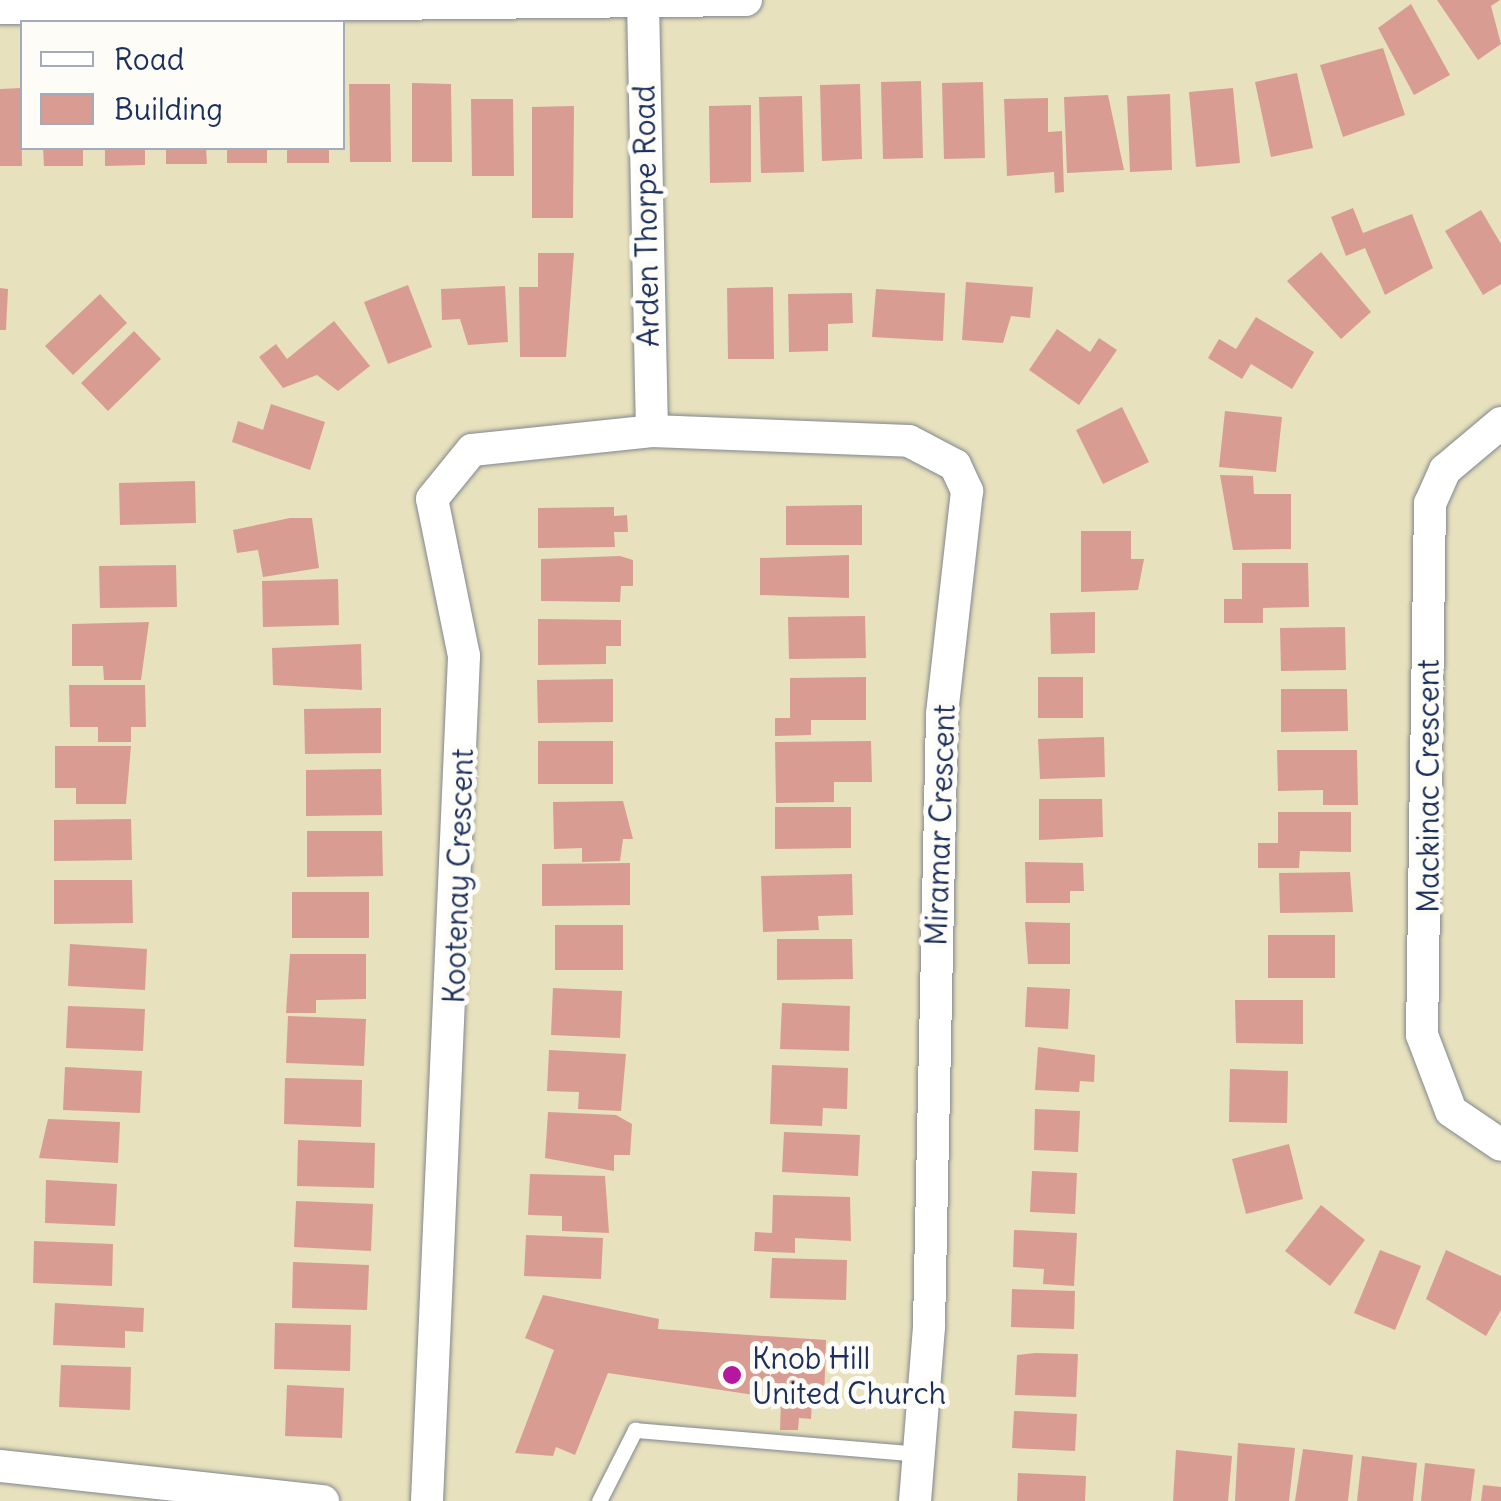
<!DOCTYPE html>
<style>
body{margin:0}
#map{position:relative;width:1501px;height:1501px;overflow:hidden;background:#e7e1bd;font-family:Delius,sans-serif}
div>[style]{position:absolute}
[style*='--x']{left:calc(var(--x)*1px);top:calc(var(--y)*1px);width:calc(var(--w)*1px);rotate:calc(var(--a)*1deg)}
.building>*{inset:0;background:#d99c93}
.roads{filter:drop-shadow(0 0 2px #81888e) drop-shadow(0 0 2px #81888e)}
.service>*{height:15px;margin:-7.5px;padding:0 7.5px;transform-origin:7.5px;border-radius:7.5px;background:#fff}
.minor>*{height:32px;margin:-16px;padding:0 16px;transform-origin:16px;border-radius:16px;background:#fff}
.dots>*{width:28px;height:28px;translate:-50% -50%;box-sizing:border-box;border:5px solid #fdfcf7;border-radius:50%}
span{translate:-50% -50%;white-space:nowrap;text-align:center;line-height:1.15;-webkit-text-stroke:10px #fdfcf7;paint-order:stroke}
.street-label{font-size:30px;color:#1b2f5e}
.poi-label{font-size:30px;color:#1b2f5e}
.left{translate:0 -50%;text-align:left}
.legend{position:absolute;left:20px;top:20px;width:325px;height:130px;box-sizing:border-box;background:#fdfcf7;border:2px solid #a3aaba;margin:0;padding:12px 18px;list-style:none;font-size:30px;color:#1b2f5e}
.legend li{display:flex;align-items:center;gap:20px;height:50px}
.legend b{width:50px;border:2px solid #a3aaba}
</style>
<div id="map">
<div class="building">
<i style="clip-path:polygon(1437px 0,1500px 0,1491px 6px,1501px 44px,1478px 60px)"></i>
<i style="clip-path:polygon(1411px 4px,1450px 75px,1414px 95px,1378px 28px)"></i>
<i style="clip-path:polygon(1383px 48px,1405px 115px,1343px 137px,1320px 65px)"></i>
<i style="clip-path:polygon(1297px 73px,1313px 148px,1271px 157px,1255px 82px)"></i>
<i style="clip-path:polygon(921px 81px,923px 158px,883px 159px,881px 82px)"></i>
<i style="clip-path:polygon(983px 82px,985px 158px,944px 159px,942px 83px)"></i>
<i style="clip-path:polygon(412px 83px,451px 84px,452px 162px,412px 162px)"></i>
<i style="clip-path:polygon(349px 84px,390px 84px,391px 162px,350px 162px)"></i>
<i style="clip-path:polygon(860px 84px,862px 159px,822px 161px,820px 85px)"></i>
<i style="clip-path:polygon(21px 88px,22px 166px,0 166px,0 89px)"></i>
<i style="clip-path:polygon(1233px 88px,1240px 163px,1196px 167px,1189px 92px)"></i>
<i style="clip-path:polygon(1170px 94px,1172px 170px,1130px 172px,1127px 96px)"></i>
<i style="clip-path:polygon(1108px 95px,1124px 170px,1067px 173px,1064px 97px)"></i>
<i style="clip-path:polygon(802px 96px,804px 172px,761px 173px,759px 97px)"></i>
<i style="clip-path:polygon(1048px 98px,1048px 132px,1062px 131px,1064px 192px,1055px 193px,1054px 172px,1007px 176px,1004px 99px)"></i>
<i style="clip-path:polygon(471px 99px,513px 99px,514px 176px,472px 176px)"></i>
<i style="clip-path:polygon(751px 105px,751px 182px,710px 183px,709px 106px)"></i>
<i style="clip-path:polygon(574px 106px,573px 218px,532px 218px,532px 107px)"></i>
<i style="clip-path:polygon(43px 148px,83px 148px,83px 166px,44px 166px)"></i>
<i style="clip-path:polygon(105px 148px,145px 148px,145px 165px,105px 166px)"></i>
<i style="clip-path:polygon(166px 148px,206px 148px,207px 164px,166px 164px)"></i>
<i style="clip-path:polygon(227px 148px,267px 148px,267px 163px,227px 163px)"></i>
<i style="clip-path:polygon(287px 148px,329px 148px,329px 163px,287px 163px)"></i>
<i style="clip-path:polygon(1353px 208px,1363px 233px,1412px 214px,1433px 268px,1385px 295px,1365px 248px,1346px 256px,1331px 217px)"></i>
<i style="clip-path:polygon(1481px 210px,1501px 244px,1501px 284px,1483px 295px,1445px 231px)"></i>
<i style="clip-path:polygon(1321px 252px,1371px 312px,1341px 339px,1287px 281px)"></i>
<i style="clip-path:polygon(538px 253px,574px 253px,566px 357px,520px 357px,519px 287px,538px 287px)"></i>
<i style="clip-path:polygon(966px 282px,1033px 287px,1030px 318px,1011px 316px,1003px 343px,962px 340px)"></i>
<i style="clip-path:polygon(408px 285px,432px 347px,388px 364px,364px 302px)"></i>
<i style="clip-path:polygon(505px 286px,508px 342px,468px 345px,460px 319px,442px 320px,441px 289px)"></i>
<i style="clip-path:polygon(773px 287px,774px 359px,728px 359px,727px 288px)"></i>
<i style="clip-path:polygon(0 288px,8px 289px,6px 330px,0 330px)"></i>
<i style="clip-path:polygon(876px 289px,945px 293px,943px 341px,872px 337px)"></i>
<i style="clip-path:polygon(852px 293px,853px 323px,828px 324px,828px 351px,789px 352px,788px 294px)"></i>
<i style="clip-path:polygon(100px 294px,127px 323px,73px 375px,45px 346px)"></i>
<i style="clip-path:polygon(1256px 317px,1314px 352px,1292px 389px,1251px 364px,1242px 379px,1208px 358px,1219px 339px,1236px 349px)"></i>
<i style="clip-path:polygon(334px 321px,370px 366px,338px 391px,317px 375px,283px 388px,259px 357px,276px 344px,287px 359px)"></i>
<i style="clip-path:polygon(1057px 329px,1090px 352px,1099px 338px,1117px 350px,1079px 405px,1029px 370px)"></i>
<i style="clip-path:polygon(134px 331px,161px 359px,108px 411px,81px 383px)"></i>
<i style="clip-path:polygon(271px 404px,325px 422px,310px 470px,232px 442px,238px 421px,263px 430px)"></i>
<i style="clip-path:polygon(1122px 407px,1149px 462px,1103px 484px,1076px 430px)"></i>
<i style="clip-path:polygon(1225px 411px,1282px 417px,1276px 472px,1219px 467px)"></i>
<i style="clip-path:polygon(1220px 475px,1253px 476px,1254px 494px,1291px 494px,1291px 549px,1233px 550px)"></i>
<i style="clip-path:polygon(195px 481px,196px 523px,120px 525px,119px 483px)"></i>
<i style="clip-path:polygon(862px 505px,862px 545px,786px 545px,786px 506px)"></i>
<i style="clip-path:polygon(614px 507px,614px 516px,627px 515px,628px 532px,614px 532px,615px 547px,538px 548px,538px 508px)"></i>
<i style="clip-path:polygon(290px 518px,312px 518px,319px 568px,263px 577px,258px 550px,237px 553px,233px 530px)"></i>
<i style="clip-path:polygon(1081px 531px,1131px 531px,1131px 559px,1144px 559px,1138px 590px,1081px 592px)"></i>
<i style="clip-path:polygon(849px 555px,849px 598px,760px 595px,760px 558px)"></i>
<i style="clip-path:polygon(620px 556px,633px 560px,633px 586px,621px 586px,620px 602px,541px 601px,541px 559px)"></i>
<i style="clip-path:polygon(1242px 563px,1308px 563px,1309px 607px,1263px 608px,1263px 623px,1224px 623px,1224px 599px,1242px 599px)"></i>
<i style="clip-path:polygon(176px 565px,177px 607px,100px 608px,99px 566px)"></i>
<i style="clip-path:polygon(338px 579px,339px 625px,263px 627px,262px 581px)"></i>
<i style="clip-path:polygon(1095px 612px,1095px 653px,1051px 654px,1050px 613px)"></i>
<i style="clip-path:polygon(865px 616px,866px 658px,789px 659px,788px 617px)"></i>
<i style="clip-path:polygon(538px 619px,621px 620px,621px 646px,606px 646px,606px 664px,538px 665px)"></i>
<i style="clip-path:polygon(149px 622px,141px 680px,104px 680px,103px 666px,72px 666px,72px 624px)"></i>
<i style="clip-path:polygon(1345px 627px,1346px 670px,1281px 671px,1280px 628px)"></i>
<i style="clip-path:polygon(361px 644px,362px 690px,273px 685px,272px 648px)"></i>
<i style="clip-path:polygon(866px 677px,866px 720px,811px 720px,811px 735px,775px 736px,775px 718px,790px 718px,790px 678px)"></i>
<i style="clip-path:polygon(1038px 677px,1083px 677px,1083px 718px,1038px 718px)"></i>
<i style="clip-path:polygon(613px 679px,613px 722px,538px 723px,537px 680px)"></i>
<i style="clip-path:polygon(69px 685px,145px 685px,146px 727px,131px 727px,131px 742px,98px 742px,98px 727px,70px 727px)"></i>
<i style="clip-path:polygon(1281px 689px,1347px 689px,1348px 731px,1281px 732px)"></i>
<i style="clip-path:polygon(381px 708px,381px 753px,305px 754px,304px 709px)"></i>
<i style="clip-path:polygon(1104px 737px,1105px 777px,1040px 779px,1038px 739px)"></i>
<i style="clip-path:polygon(538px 741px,613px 741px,613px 784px,538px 784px)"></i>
<i style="clip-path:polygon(871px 741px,872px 782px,834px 782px,834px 802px,776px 803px,775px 742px)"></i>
<i style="clip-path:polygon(55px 746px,131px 746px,126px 804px,76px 804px,76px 788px,55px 788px)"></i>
<i style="clip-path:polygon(1277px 750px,1357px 750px,1358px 805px,1323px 805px,1323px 790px,1278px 791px)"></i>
<i style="clip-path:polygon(381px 769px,382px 815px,306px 816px,306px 770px)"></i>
<i style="clip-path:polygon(1039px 799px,1102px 799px,1103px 837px,1039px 840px)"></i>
<i style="clip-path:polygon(623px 801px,633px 839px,623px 839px,620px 861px,582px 862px,582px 848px,554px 849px,553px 802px)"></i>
<i style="clip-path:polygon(775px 807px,851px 807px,851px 848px,775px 849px)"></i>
<i style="clip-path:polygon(1278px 812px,1351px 812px,1351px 852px,1300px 851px,1299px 868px,1258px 868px,1258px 843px,1278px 843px)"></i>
<i style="clip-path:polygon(131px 819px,132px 860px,54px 861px,54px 820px)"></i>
<i style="clip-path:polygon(307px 831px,382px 831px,383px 876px,307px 877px)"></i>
<i style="clip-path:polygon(1025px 862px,1083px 863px,1084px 891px,1070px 891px,1070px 903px,1026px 903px)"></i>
<i style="clip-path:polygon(630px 863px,630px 905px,542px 906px,542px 864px)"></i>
<i style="clip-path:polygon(1350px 872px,1353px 912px,1280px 913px,1279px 873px)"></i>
<i style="clip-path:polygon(852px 874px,853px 915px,818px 916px,819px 930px,763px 932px,761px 876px)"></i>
<i style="clip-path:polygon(54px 880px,132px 880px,133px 923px,54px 924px)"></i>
<i style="clip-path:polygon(292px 892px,369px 892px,369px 938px,292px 938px)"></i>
<i style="clip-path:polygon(1025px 922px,1070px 923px,1070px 964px,1028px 964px)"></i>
<i style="clip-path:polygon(555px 925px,623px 925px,623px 970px,555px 970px)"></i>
<i style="clip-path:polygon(1268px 935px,1335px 935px,1335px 978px,1268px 978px)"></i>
<i style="clip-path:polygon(777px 939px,852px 939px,853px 979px,777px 980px)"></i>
<i style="clip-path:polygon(70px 944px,147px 949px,145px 990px,68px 986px)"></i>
<i style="clip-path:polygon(290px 954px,366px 954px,366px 999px,316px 1000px,316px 1013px,286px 1013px)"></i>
<i style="clip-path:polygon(1027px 987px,1070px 989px,1068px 1029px,1025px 1027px)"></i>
<i style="clip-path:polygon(553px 988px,622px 991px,620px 1038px,551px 1035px)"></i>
<i style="clip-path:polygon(1235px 1000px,1303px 1000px,1303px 1044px,1236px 1043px)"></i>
<i style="clip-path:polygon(782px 1003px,850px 1006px,849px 1051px,780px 1049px)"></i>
<i style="clip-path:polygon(68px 1006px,145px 1009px,143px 1051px,66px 1048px)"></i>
<i style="clip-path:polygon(288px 1016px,366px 1019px,364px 1066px,286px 1063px)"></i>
<i style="clip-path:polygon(1038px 1047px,1095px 1055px,1094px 1082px,1080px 1081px,1079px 1092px,1035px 1090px)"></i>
<i style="clip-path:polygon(549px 1050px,626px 1054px,621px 1111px,578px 1109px,579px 1092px,547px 1091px)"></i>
<i style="clip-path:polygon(772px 1065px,848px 1068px,847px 1109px,823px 1108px,822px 1126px,770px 1124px)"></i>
<i style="clip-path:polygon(65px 1067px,142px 1071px,140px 1113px,63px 1110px)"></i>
<i style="clip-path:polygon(1230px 1069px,1288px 1071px,1287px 1123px,1229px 1122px)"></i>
<i style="clip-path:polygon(285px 1078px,362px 1080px,361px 1127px,284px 1124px)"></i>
<i style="clip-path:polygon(1035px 1109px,1080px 1111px,1078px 1152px,1034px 1150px)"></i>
<i style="clip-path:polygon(548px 1112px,616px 1115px,632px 1124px,630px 1155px,614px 1155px,614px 1171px,545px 1158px)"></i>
<i style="clip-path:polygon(48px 1119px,120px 1122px,118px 1163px,39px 1158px)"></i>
<i style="clip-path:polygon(784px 1132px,860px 1135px,858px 1176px,782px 1172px)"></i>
<i style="clip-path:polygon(298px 1140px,375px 1143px,374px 1188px,297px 1186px)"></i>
<i style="clip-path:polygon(1289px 1144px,1303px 1199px,1246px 1214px,1232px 1159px)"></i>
<i style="clip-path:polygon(1032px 1171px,1077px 1173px,1075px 1214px,1030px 1212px)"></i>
<i style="clip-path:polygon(530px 1174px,605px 1176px,609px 1233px,562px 1231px,562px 1216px,528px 1215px)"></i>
<i style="clip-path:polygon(46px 1180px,117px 1184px,115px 1226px,45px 1223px)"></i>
<i style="clip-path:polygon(773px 1195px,850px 1197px,851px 1241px,795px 1238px,795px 1253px,754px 1251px,755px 1232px,772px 1233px)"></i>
<i style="clip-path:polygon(296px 1201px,373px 1204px,371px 1251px,294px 1247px)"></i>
<i style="clip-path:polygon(1321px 1205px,1365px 1240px,1330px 1286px,1285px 1251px)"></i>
<i style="clip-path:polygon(1014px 1230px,1077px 1233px,1074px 1286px,1043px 1284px,1044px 1269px,1013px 1267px)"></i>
<i style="clip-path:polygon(526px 1235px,603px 1238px,601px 1279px,524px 1276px)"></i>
<i style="clip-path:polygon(34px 1241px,113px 1244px,112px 1286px,33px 1283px)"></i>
<i style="clip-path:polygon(1380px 1250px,1421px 1266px,1395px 1330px,1354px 1313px)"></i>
<i style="clip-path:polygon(1446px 1250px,1501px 1276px,1501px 1310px,1486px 1336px,1426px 1299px)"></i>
<i style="clip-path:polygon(772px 1258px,847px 1260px,846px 1300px,770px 1298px)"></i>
<i style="clip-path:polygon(293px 1262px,369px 1265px,367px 1310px,292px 1308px)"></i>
<i style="clip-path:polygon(1012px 1289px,1075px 1291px,1074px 1329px,1011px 1327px)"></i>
<i style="clip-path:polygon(543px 1295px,659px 1319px,658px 1329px,826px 1340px,824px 1401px,812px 1400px,811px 1419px,799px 1418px,798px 1430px,780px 1430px,781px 1399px,608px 1373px,575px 1455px,556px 1447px,553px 1456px,515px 1453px,554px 1350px,525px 1338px)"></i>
<i style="clip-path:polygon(55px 1303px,144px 1308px,143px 1332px,125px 1331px,125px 1348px,53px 1345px)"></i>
<i style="clip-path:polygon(275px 1323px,351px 1325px,350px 1371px,274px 1369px)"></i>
<i style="clip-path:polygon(1035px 1353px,1078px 1354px,1076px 1397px,1015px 1395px,1017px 1355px)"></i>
<i style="clip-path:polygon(61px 1365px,131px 1367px,130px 1410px,59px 1407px)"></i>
<i style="clip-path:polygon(287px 1385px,344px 1388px,342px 1438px,285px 1436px)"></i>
<i style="clip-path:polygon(1014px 1411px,1077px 1414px,1075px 1451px,1012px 1448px)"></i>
<i style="clip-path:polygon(1238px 1443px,1295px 1448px,1289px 1501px,1235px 1501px)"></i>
<i style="clip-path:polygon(1303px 1449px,1353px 1455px,1348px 1501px,1295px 1501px)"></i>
<i style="clip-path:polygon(1176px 1450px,1232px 1456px,1228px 1501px,1173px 1501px)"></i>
<i style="clip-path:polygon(1362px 1456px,1417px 1463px,1413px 1501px,1357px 1501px)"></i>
<i style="clip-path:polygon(1425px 1463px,1475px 1469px,1471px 1501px,1421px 1501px)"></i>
<i style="clip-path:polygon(1018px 1473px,1086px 1476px,1085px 1501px,1017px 1501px)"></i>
<i style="clip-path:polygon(1483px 1485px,1501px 1487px,1501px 1501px,1481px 1501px)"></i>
</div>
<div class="roads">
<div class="service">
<i style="--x:599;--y:1501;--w:80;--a:-63.1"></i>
<i style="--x:635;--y:1430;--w:285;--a:4.8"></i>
</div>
<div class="minor">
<i style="--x:643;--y:2;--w:429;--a:88.8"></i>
<i style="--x:0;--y:8;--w:746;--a:-0.61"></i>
<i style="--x:1501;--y:423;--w:73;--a:140"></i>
<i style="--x:1445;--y:470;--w:36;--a:114"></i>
<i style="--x:1430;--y:503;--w:532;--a:90.86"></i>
<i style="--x:1422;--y:1035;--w:81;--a:69.1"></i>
<i style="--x:1451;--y:1111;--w:60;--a:34.2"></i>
<i style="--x:0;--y:1466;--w:325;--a:6.2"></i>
<i style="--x:427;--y:1501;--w:846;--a:-87.49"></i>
<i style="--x:464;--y:656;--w:160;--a:-101.5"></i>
<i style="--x:432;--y:499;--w:63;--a:-50.8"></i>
<i style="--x:472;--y:450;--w:181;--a:-6"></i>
<i style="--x:652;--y:431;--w:257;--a:2.2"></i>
<i style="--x:909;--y:441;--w:52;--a:27.6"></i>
<i style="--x:955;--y:465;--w:29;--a:65"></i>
<i style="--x:967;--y:491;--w:225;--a:96.4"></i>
<i style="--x:942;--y:715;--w:612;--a:91.22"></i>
<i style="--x:929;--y:1327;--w:175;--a:94.6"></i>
</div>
</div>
<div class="dots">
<i style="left:732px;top:1375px;background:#b5179e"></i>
</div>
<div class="street-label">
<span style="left:646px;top:216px;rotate:-91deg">Arden Thorpe Road</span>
<span style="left:1428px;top:786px;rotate:-90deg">Mackinac Crescent</span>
<span style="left:940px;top:825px;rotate:-88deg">Miramar Crescent</span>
<span style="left:458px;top:876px;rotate:-88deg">Kootenay Crescent</span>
</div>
<div class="poi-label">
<span class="left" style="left:752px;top:1375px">Knob Hill<br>United Church</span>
</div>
<ul class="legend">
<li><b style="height:12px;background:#fff"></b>Road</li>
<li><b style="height:28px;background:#d99c93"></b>Building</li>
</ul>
</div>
